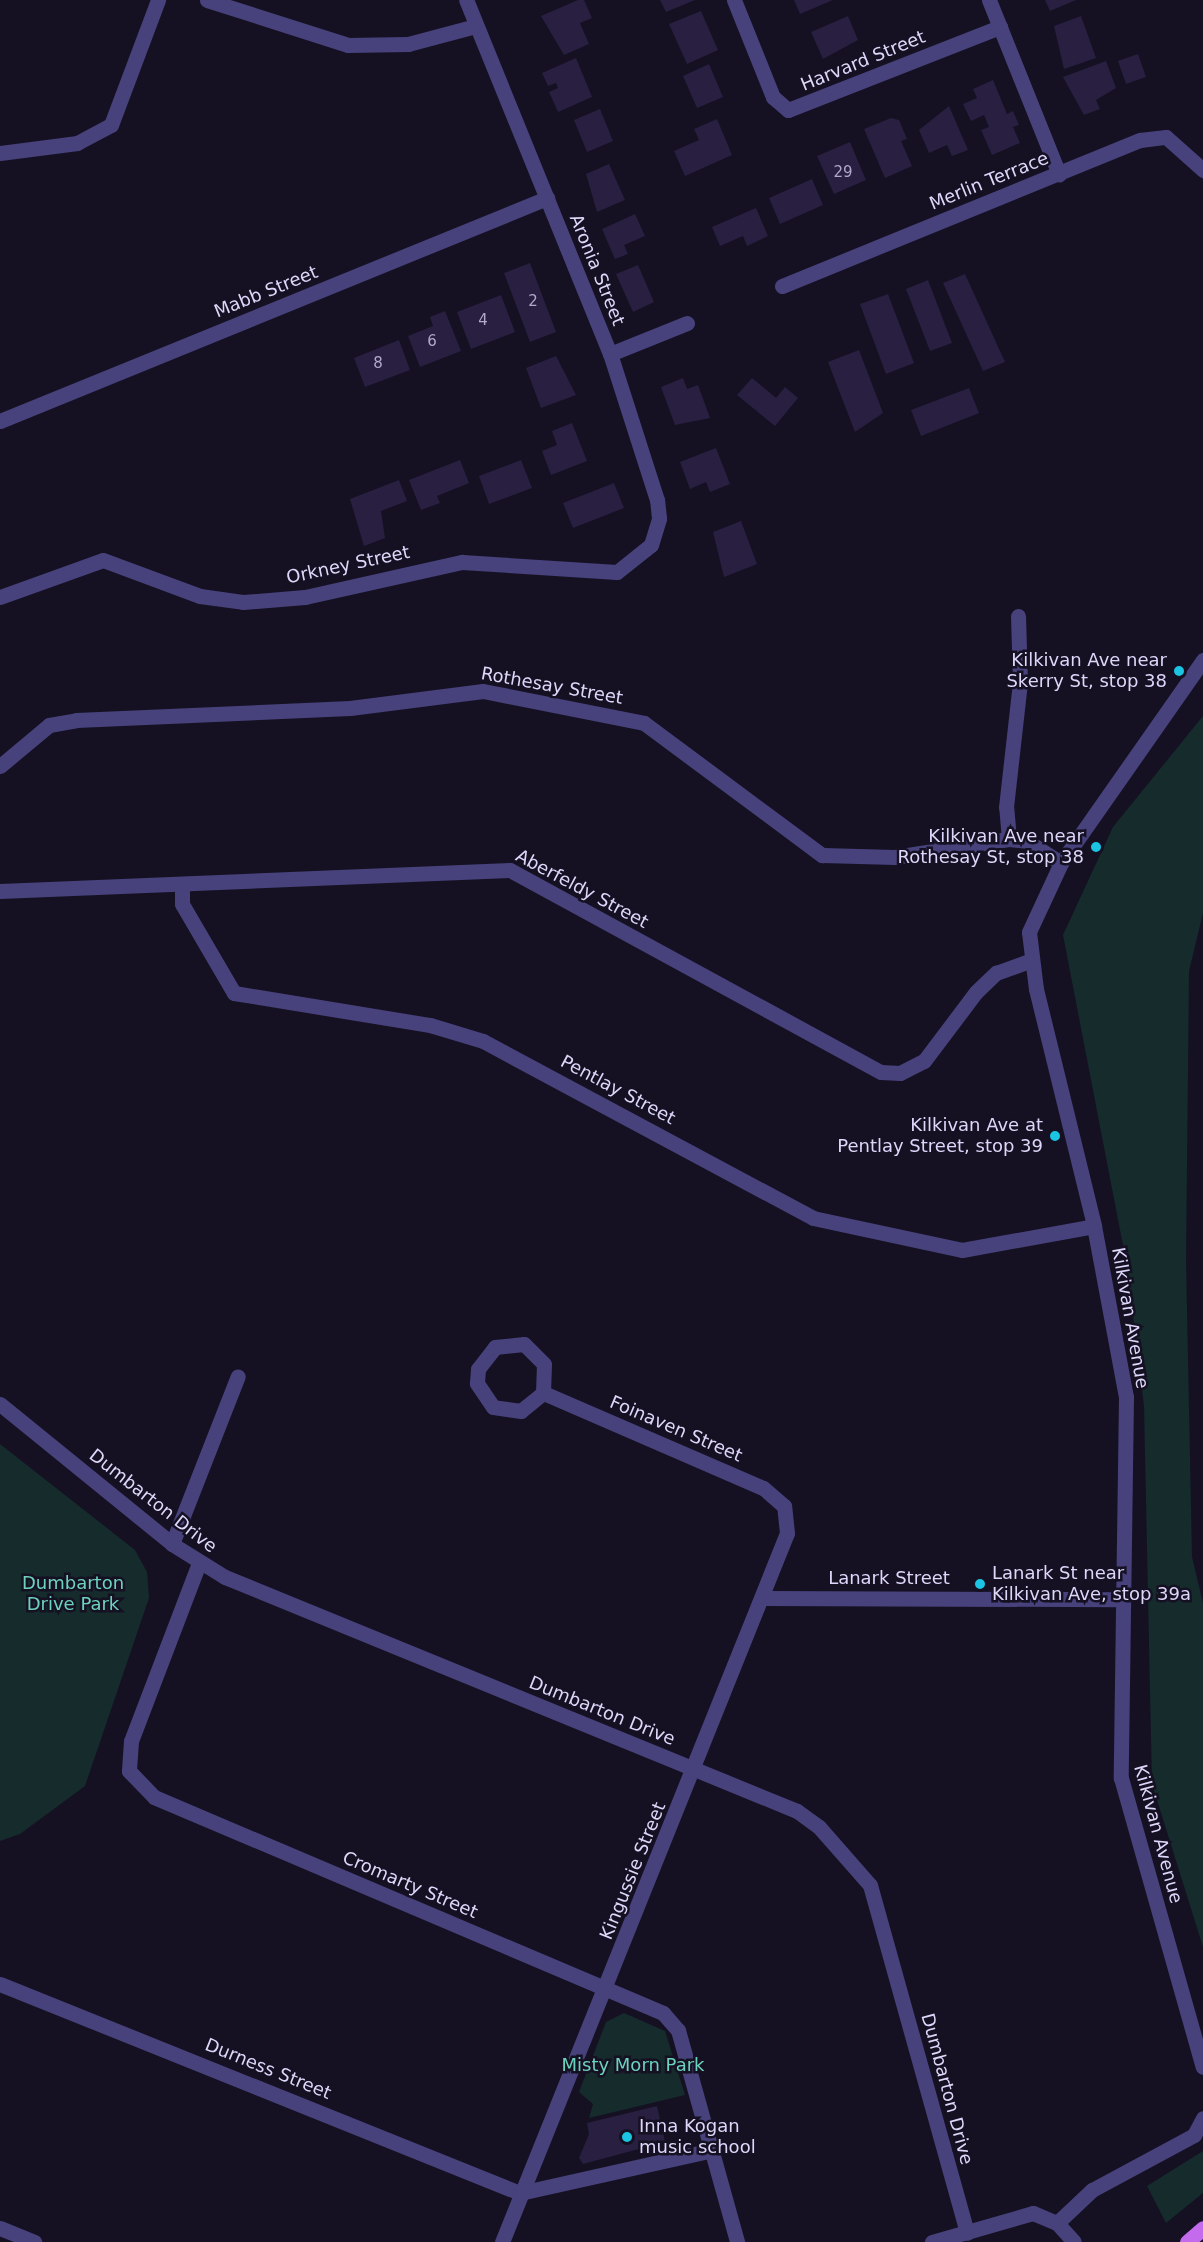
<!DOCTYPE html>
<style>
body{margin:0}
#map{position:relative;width:1203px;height:2242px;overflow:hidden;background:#151123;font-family:"DejaVu Sans",sans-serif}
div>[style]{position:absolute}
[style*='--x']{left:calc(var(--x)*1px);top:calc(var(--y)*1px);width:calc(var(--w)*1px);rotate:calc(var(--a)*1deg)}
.green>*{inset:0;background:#152b2c}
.building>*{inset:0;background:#281f41}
.minor>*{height:15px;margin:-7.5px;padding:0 7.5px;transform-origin:7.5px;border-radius:7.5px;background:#47427c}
.major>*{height:15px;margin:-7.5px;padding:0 7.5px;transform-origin:7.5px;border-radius:7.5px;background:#c46bed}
.dots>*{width:16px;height:16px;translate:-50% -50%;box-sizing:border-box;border:3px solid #151123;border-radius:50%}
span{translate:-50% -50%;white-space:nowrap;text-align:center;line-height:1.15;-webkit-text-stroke:5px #151123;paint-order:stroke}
.number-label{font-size:15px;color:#b0a9cc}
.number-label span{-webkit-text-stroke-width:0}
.street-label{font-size:18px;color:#ddd7fa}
.poi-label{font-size:18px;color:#ddd7fa}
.right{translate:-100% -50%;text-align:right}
.left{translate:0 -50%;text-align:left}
.park-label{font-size:18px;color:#6cd2be}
</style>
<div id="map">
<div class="green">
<i style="clip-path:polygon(1203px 716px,1203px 913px,1189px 971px,1186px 1261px,1192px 1557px,1203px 1603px,1203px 1947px,1152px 1784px,1144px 1406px,1127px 1266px,1063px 935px,1113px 827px)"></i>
<i style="clip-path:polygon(0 1444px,135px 1550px,147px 1572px,149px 1598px,85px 1786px,20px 1834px,0 1841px)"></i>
<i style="clip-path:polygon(624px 2013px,665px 2031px,685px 2095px,589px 2118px,593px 2104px,579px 2092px,606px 2022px)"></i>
<i style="clip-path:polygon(1203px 2151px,1203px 2193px,1166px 2223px,1147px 2186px)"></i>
</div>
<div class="building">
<i style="clip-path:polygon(578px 0,584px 0,592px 18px,580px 23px,589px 44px,564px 55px,541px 16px)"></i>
<i style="clip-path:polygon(660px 0,695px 0,666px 12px)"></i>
<i style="clip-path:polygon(794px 0,833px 0,800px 14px)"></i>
<i style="clip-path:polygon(1045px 0,1076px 0,1050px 11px)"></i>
<i style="clip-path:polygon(701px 11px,718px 50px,687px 64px,669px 24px)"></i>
<i style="clip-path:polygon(848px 16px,858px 40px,823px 59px,811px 32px)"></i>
<i style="clip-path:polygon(1081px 16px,1096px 58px,1064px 69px,1054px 26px)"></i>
<i style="clip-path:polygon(1138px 54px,1146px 77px,1126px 84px,1118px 61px)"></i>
<i style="clip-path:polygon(576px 58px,592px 97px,558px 112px,549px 92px,558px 88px,556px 83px,548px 86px,542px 73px)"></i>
<i style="clip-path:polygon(1106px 61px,1116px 88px,1096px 100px,1100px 109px,1084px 115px,1063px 77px)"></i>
<i style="clip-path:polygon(709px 64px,723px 97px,697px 108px,683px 76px)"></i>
<i style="clip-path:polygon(993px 80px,1007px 114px,1013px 111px,1019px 125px,1013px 127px,1020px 143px,992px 155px,981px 130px,989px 127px,984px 115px,971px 121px,963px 104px,977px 98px,973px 89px)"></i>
<i style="clip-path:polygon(949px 106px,968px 150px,952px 156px,947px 145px,929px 153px,919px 130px)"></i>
<i style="clip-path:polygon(600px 109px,613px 141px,587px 152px,574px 120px)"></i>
<i style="clip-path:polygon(891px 118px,899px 120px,907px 139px,901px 141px,912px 166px,885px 178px,864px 129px)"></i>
<i style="clip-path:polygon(717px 119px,732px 155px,685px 176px,674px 151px,699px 140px,694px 129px)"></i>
<i style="clip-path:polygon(850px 142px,866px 180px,834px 194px,817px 156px)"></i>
<i style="clip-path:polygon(609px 164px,625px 200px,597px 212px,586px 174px)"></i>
<i style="clip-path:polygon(812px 179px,823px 205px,780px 224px,769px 198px)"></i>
<i style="clip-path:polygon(756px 208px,768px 236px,747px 246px,743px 236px,720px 246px,712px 227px)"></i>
<i style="clip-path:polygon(635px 214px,645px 236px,624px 245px,628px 254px,615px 259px,602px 229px)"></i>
<i style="clip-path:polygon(530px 263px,556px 332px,530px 342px,504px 273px)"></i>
<i style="clip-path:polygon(638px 265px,654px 302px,633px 312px,616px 274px)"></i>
<i style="clip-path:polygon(965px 274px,1005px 362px,983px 371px,943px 283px)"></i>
<i style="clip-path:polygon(928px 280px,952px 343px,930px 351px,906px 289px)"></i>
<i style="clip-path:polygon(888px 294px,914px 363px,886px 374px,860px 304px)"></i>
<i style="clip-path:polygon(501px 295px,515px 332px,471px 349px,457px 312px)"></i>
<i style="clip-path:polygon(445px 311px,461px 351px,420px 367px,408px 336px,433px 326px,430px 317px)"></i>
<i style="clip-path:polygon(399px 340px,410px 370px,365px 387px,354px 358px)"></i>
<i style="clip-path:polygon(859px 350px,883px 413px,855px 432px,828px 362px)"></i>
<i style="clip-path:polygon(556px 356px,576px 395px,541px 408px,526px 368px)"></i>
<i style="clip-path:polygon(683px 378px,687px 389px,698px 385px,710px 418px,675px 425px,661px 387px)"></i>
<i style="clip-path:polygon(752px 378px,776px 398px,785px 387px,798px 398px,775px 426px,737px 395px)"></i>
<i style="clip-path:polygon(969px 388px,979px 413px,921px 436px,911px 410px)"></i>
<i style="clip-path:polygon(572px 423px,587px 461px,551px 475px,542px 451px,557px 445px,552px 431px)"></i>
<i style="clip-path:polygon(716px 448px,730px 484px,710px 492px,706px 482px,690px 489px,680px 462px)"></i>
<i style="clip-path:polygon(460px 460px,469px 483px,437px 496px,440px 503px,421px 510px,409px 480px)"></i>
<i style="clip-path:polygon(521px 460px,532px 488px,489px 504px,479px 476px)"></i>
<i style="clip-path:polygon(399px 480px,407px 501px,381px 511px,385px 538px,364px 546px,350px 499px)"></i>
<i style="clip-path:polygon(614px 483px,624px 508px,573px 528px,563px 503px)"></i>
<i style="clip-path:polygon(741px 521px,757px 564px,724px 577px,713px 532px)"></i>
<i style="clip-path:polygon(657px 2106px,665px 2142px,583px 2164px,579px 2158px,589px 2134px,587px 2123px)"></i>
</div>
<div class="minor">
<i style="--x:207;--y:0;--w:148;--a:17.7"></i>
<i style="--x:348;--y:45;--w:60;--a:-1"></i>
<i style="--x:408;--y:44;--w:70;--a:-14.8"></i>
<i style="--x:734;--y:0;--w:105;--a:68.1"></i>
<i style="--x:773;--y:97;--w:20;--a:41"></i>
<i style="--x:788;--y:110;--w:228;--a:-21.4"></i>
<i style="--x:989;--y:0;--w:188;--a:68.1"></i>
<i style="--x:0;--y:153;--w:78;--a:-7.4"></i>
<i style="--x:77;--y:143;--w:38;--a:-28"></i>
<i style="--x:111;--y:125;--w:134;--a:-69.4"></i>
<i style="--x:782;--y:286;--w:387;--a:-22.2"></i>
<i style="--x:1140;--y:140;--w:26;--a:-7"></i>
<i style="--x:1166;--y:137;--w:50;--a:41.7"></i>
<i style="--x:610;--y:354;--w:83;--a:-21.9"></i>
<i style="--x:0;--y:421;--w:591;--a:-22.18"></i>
<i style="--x:0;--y:597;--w:109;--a:-19.8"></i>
<i style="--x:103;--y:560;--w:103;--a:20.4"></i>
<i style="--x:200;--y:596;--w:43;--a:7.9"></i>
<i style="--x:243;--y:602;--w:62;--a:-4.6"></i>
<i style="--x:305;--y:597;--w:161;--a:-12.6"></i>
<i style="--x:462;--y:562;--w:155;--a:3.7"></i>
<i style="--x:617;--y:572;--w:43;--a:-38.5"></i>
<i style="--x:651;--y:545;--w:28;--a:-73"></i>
<i style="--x:659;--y:518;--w:18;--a:-96"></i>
<i style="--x:657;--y:500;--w:153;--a:-107.8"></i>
<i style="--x:610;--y:354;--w:382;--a:-112.1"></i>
<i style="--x:1203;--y:660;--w:248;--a:125"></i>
<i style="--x:1061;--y:863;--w:76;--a:114.9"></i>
<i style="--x:1029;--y:932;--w:57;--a:83"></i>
<i style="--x:1036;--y:989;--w:244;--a:76.2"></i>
<i style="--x:1094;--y:1226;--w:174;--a:79.4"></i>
<i style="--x:1126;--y:1397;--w:381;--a:90.8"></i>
<i style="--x:1121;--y:1778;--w:300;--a:74.2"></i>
<i style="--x:0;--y:766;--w:64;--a:-39.9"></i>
<i style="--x:49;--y:725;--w:27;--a:-10"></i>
<i style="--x:76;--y:720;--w:274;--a:-2.5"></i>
<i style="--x:350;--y:708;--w:134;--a:-7.3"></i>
<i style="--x:483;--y:691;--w:164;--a:11.2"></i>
<i style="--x:644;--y:723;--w:222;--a:36.6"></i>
<i style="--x:822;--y:855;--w:73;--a:1.6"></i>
<i style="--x:895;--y:857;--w:115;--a:-9"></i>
<i style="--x:1009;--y:839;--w:18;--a:6"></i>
<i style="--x:1027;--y:841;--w:40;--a:32.9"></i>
<i style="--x:1009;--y:839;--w:32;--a:-95"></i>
<i style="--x:1006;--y:807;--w:125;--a:-83.6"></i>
<i style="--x:1020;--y:683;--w:67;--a:-91.7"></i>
<i style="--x:182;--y:885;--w:19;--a:90"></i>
<i style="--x:182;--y:904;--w:103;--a:59.7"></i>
<i style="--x:234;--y:993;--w:199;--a:9.3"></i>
<i style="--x:430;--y:1025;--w:55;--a:16.8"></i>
<i style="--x:483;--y:1041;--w:374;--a:28.2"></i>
<i style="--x:813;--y:1218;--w:152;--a:12.1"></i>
<i style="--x:962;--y:1250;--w:134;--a:-10.3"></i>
<i style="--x:0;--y:891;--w:510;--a:-2.36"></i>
<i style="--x:510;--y:870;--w:422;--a:28.6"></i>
<i style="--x:881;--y:1072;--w:19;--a:3"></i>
<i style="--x:900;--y:1073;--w:27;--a:-27"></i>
<i style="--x:924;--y:1061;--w:86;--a:-53"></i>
<i style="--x:976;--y:992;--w:28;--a:-44"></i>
<i style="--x:996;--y:973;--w:37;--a:-20"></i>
<i style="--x:0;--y:1404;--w:222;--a:39.1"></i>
<i style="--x:172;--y:1544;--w:62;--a:31.9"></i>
<i style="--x:225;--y:1577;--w:618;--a:22.25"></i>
<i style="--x:797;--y:1811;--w:27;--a:36"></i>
<i style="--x:819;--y:1827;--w:77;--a:48.7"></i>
<i style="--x:870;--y:1885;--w:361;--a:74.4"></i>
<i style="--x:172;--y:1544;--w:180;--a:-68.6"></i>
<i style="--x:199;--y:1563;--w:191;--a:110.9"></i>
<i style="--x:131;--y:1741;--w:30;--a:94"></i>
<i style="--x:129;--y:1771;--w:36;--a:46"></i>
<i style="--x:154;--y:1797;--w:553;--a:22.99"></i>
<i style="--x:663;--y:2013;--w:23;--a:49"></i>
<i style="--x:678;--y:2030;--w:220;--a:74.4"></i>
<i style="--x:765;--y:1598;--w:357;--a:0.2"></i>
<i style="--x:0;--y:1984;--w:560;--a:21.9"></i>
<i style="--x:520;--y:2193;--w:198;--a:-12.6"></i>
<i style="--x:1057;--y:2223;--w:25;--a:48"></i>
<i style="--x:0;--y:2228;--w:37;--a:22"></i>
<i style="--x:502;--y:2242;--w:764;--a:-68.1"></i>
<i style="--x:787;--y:1533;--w:27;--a:-96"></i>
<i style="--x:784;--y:1506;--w:28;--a:-139"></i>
<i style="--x:763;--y:1488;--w:240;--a:-156.6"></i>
<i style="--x:543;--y:1393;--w:28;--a:141"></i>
<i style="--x:521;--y:1411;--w:28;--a:-172"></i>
<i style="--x:493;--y:1407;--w:29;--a:-124"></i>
<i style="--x:477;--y:1383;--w:14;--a:-86"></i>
<i style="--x:478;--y:1369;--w:28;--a:-52"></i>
<i style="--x:495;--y:1347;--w:29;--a:-6"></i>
<i style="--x:524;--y:1344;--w:28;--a:45"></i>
<i style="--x:544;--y:1364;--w:29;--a:92"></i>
<i style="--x:932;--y:2242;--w:105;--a:-16"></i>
<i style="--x:1033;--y:2213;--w:26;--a:23"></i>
<i style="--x:1057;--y:2223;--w:48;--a:-43.3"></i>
<i style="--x:1092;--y:2190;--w:116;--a:-28.3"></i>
<i style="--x:1194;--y:2135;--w:19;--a:-62"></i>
</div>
<div class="major">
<i style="--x:1187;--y:2242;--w:21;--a:-41"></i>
</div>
<div class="dots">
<i style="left:1179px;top:671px;background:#1bc4e2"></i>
<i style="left:1096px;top:847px;background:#1bc4e2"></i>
<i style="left:1055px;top:1136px;background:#1bc4e2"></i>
<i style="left:980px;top:1584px;background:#1bc4e2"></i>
<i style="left:627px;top:2137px;background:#1bc4e2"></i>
</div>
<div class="number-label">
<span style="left:843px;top:173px">29</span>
<span style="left:533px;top:302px">2</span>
<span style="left:483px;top:321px">4</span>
<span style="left:432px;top:342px">6</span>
<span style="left:378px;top:364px">8</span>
</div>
<div class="street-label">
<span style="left:863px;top:61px;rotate:-22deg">Harvard Street</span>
<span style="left:989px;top:181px;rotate:-22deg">Merlin Terrace</span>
<span style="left:597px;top:270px;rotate:68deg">Aronia Street</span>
<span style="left:266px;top:292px;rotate:-22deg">Mabb Street</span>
<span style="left:348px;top:565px;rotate:-12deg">Orkney Street</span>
<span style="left:552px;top:686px;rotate:10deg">Rothesay Street</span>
<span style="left:582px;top:889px;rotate:28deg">Aberfeldy Street</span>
<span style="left:618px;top:1090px;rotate:28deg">Pentlay Street</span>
<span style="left:1130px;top:1318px;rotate:80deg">Kilkivan Avenue</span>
<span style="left:676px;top:1429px;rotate:23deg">Foinaven Street</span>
<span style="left:153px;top:1501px;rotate:38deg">Dumbarton Drive</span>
<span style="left:889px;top:1578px">Lanark Street</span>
<span style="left:602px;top:1711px;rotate:22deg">Dumbarton Drive</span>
<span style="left:1158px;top:1834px;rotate:75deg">Kilkivan Avenue</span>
<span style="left:633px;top:1871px;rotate:-68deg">Kingussie Street</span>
<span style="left:410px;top:1885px;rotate:23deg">Cromarty Street</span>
<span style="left:268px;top:2069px;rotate:22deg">Durness Street</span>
<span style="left:947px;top:2089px;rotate:75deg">Dumbarton Drive</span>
</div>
<div class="poi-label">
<span class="right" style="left:1167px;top:671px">Kilkivan Ave near<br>Skerry St, stop 38</span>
<span class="right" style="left:1084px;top:847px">Kilkivan Ave near<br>Rothesay St, stop 38</span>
<span class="right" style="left:1043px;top:1136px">Kilkivan Ave at<br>Pentlay Street, stop 39</span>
<span class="left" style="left:992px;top:1584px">Lanark St near<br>Kilkivan Ave, stop 39a</span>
<span class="left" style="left:639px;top:2137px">Inna Kogan<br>music school</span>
</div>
<div class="park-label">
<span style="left:73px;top:1594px">Dumbarton<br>Drive Park</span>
<span style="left:633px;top:2065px">Misty Morn Park</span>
</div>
</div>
